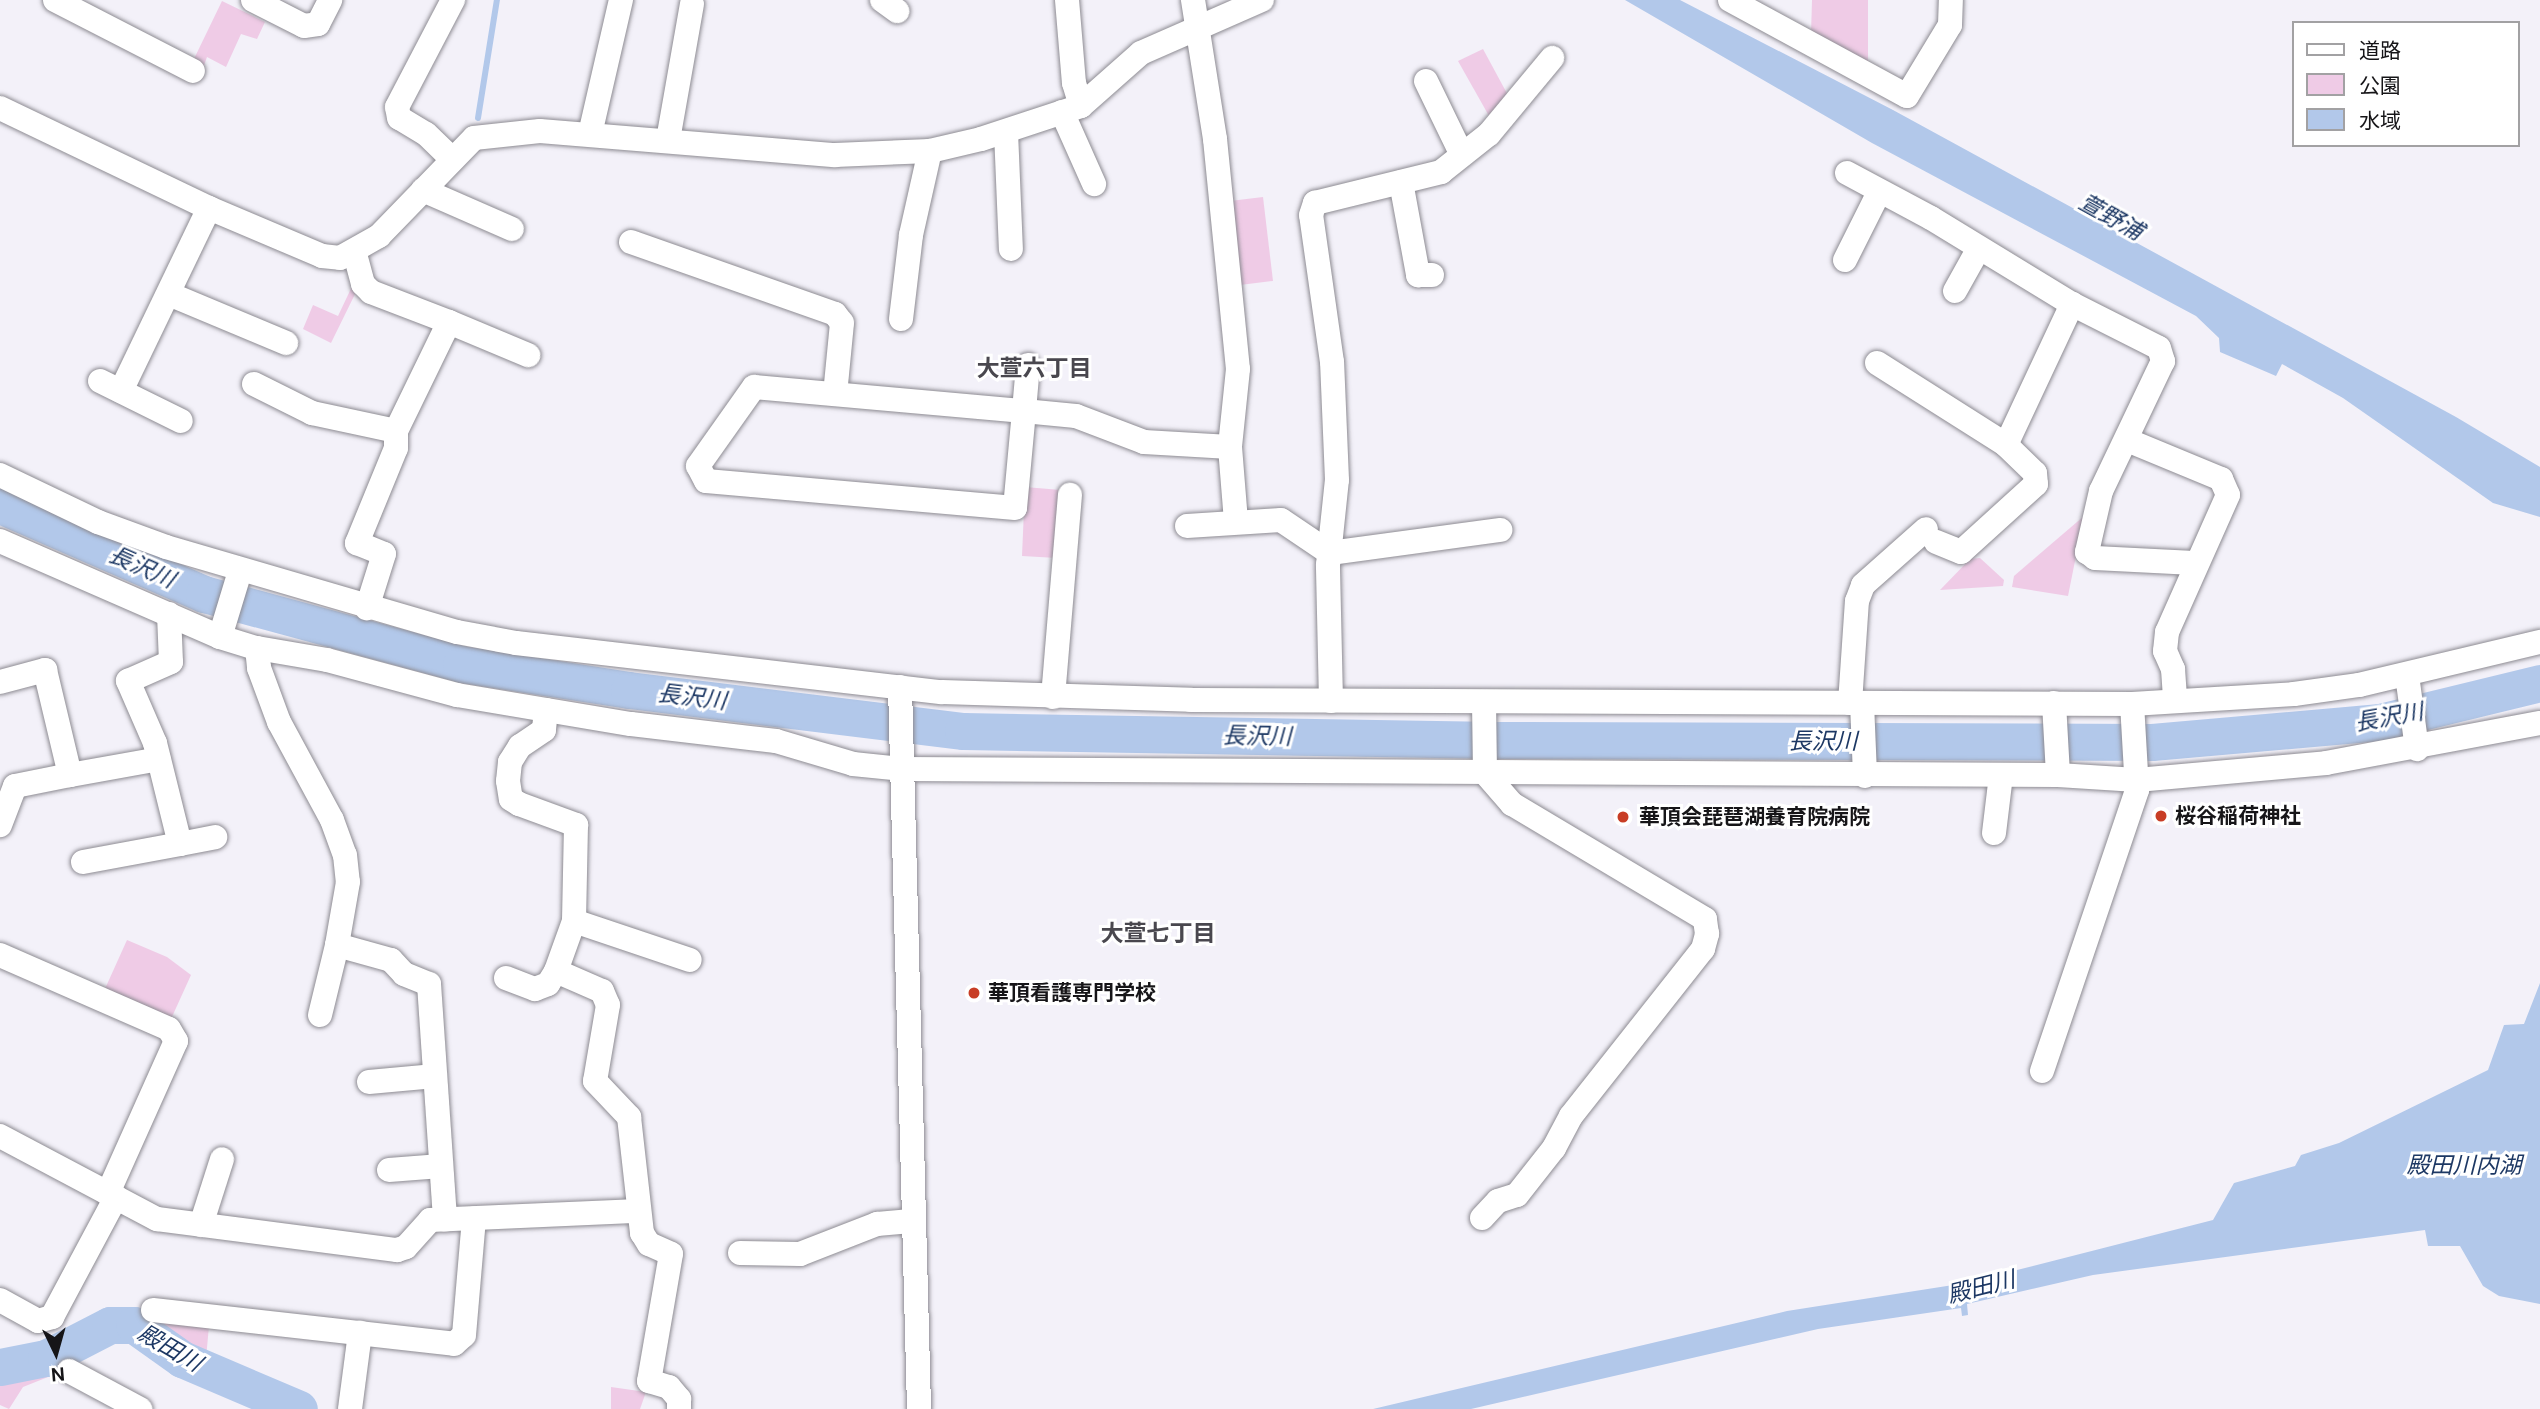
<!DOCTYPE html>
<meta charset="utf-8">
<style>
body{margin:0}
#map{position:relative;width:2540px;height:1409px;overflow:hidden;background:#f3f1f9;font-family:"DM Sans","Noto Sans JP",sans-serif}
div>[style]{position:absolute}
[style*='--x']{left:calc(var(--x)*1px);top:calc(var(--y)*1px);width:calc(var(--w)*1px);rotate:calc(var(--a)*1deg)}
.green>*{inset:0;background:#efcbe6}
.water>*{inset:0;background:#b2c8ea}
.stream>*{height:6px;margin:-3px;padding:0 3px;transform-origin:3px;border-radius:3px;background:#b2c8ea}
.river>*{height:37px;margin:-18.5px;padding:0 18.5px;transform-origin:18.5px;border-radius:18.5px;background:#b2c8ea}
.roads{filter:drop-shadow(0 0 2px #8d8b92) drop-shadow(0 0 2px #8d8b92)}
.minor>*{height:24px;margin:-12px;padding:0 12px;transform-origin:12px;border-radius:12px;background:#fff}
.dots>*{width:19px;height:19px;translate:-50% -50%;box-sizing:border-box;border:4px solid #fff;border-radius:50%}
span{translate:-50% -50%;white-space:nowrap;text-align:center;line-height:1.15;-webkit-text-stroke:6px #fff;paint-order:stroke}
.poi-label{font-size:21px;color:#161518;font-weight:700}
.left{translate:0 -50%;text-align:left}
.water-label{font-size:23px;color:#1d3864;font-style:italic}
.neighbourhood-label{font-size:23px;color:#49474e;font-weight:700}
.legend{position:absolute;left:2292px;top:21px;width:228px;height:126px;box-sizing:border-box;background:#fff;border:2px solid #a2a1a3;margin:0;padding:9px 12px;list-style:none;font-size:21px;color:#161518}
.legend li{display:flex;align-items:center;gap:14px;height:35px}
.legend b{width:35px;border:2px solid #a2a1a3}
.north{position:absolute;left:21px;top:1318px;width:70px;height:70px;-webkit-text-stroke:5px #fff;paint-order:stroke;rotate:175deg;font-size:19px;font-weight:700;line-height:28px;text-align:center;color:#161518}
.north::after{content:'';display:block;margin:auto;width:24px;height:32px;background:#161518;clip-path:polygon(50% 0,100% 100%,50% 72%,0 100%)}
</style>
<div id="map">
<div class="green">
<i style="clip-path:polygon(1812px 0,1868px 0,1868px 62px,1811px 35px)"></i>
<i style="clip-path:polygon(222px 1px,265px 22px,257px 39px,241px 34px,226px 67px,207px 57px,202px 71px,192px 63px)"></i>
<i style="clip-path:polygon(1483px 49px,1510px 99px,1489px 116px,1458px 61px)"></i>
<i style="clip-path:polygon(1263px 197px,1273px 281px,1240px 285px,1230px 201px)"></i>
<i style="clip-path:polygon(356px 278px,358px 288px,331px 343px,303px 329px,313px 305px,338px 316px)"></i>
<i style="clip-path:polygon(1025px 487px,1061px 490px,1057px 558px,1022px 556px)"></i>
<i style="clip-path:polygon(2084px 516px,2068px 596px,2012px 587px,2014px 576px)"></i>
<i style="clip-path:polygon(1980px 558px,2004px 580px,2003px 586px,1940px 590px,1970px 559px)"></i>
<i style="clip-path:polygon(127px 940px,167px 957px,191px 975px,171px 1019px,104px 991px)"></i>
<i style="clip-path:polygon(150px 1319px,209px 1326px,206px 1358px,173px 1343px,149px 1325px)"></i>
<i style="clip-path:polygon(50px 1369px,53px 1375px,23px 1387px,9px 1409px,0 1405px,0 1377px)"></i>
<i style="clip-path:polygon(611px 1387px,646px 1392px,640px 1409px,611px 1409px)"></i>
</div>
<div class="water">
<i style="clip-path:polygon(1625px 0,1680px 0,1893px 110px,2456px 417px,2540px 467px,2540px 517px,2493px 503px,2343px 398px,2282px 364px,2276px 376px,2220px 352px,2219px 338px,2196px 316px,1872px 143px)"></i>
<i style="clip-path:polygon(2540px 983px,2540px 1304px,2499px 1296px,2483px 1286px,2460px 1246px,2428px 1246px,2425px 1230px,2093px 1275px,1967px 1304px,1968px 1315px,1962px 1316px,1961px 1308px,1818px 1329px,1471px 1409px,1373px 1409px,1787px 1311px,1966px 1283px,2213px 1220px,2234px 1183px,2295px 1166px,2301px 1155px,2339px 1143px,2488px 1070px,2504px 1025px,2524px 1024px)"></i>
</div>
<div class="stream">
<i style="--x:478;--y:118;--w:120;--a:-80.9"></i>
</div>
<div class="river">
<i style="--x:0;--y:505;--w:223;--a:23.6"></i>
<i style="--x:204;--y:594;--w:266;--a:15.2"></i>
<i style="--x:461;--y:664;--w:170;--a:8.8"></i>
<i style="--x:629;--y:690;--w:337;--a:7"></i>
<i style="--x:963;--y:731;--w:534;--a:0.97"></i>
<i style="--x:1497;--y:740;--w:655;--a:0.17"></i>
<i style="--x:2152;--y:742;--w:229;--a:-5"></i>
<i style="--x:2380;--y:722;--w:165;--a:-13.7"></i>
<i style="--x:0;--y:1367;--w:47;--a:-11.1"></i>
<i style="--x:46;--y:1358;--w:72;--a:-27.3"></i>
<i style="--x:110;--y:1325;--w:24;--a:0"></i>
<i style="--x:134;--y:1325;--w:59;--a:35.3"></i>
<i style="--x:182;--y:1359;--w:127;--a:23.1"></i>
</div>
<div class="roads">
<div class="minor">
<i style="--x:55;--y:0;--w:155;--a:27.2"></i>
<i style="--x:253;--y:0;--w:57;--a:27"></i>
<i style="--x:304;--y:26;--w:14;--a:-8"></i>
<i style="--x:318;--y:24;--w:27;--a:-63"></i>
<i style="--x:882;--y:0;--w:19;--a:36"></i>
<i style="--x:1067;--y:0;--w:83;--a:85.2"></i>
<i style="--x:1074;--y:83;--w:24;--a:73"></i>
<i style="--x:1193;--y:0;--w:141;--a:81"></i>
<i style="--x:1215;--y:139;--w:231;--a:84.3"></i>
<i style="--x:1238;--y:369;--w:78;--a:95.9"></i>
<i style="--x:1230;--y:447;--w:75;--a:85.4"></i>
<i style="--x:1730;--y:0;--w:201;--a:28.5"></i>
<i style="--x:1907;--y:96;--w:83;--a:-58.8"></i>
<i style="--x:1950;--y:25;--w:25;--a:-88"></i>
<i style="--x:1426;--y:81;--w:82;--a:64.1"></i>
<i style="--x:0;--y:108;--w:232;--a:25.6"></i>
<i style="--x:209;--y:208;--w:123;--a:23"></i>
<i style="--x:322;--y:256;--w:18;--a:6"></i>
<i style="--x:340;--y:258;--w:45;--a:-29.4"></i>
<i style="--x:379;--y:236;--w:136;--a:-45.9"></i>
<i style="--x:474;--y:138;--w:66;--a:-6.1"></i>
<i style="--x:540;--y:131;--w:296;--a:4.7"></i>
<i style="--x:835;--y:155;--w:95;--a:-2.4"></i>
<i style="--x:930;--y:151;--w:52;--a:-13.2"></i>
<i style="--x:981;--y:139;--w:105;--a:-18.3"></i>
<i style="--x:1081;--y:106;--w:80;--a:-41.5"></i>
<i style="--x:1141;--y:53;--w:132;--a:-23.7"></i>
<i style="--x:1062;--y:112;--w:79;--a:66"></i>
<i style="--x:1006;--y:132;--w:117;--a:87.6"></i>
<i style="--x:590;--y:134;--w:138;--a:-77"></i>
<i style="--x:668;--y:140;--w:138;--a:-80"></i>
<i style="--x:452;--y:159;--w:36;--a:-136"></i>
<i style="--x:426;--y:134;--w:31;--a:-149"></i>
<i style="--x:399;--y:118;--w:11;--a:-100"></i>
<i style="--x:397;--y:107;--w:121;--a:-62.4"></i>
<i style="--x:1847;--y:173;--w:95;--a:28.2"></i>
<i style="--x:1931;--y:218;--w:165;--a:31.4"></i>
<i style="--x:2072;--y:304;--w:97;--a:26.8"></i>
<i style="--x:2159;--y:348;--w:14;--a:73"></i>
<i style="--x:2163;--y:361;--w:144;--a:115.5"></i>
<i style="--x:2101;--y:491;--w:63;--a:102.9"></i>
<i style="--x:2087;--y:552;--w:10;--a:37"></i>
<i style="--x:2095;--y:558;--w:99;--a:2.9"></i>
<i style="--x:1401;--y:182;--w:95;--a:79.6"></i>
<i style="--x:1418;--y:275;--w:14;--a:0"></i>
<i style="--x:423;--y:190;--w:97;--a:23.7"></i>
<i style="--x:631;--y:242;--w:216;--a:19.4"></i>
<i style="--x:835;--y:314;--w:11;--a:52"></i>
<i style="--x:842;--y:323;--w:71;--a:95.6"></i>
<i style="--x:355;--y:254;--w:31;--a:75"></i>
<i style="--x:363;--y:284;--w:11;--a:45"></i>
<i style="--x:371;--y:292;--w:84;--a:21"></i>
<i style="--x:449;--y:322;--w:121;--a:115.9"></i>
<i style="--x:396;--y:431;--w:17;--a:90"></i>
<i style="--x:396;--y:448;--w:103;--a:112.3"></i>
<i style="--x:357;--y:543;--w:29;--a:22"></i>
<i style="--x:384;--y:554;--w:57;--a:107.5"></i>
<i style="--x:1845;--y:260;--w:76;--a:-63.4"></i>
<i style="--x:1955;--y:291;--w:49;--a:-60.8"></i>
<i style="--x:169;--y:294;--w:127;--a:22.7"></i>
<i style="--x:901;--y:319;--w:85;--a:-83.2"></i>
<i style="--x:911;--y:235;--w:86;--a:-77.3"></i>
<i style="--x:449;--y:322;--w:86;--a:22.7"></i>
<i style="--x:1877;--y:363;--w:153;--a:32.4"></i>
<i style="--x:2006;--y:445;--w:40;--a:44"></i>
<i style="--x:2035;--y:473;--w:11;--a:85"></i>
<i style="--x:2036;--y:484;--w:101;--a:137.8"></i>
<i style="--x:1961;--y:552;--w:27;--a:-158"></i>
<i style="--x:1028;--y:365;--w:46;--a:95"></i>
<i style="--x:1024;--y:411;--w:97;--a:95.3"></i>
<i style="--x:1015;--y:508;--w:310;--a:-175"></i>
<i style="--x:706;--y:481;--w:17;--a:-118"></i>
<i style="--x:698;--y:466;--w:97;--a:-54.7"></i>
<i style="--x:754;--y:387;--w:271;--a:5.1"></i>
<i style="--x:1024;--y:411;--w:52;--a:5.5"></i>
<i style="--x:1076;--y:416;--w:73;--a:20.9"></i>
<i style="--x:1144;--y:442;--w:86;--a:3.3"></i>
<i style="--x:100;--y:381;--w:90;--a:26.3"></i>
<i style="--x:254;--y:384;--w:65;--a:26.6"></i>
<i style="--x:312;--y:413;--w:86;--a:12.1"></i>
<i style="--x:121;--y:391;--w:203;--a:-64.3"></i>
<i style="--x:2127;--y:440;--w:102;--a:22.5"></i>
<i style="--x:2221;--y:479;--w:17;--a:66"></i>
<i style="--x:2228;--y:495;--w:150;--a:114"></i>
<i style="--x:2167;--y:632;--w:19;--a:96"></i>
<i style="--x:2165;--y:651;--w:20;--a:66"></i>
<i style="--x:2173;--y:669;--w:31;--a:86"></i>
<i style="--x:2006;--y:445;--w:156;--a:-64.9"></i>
<i style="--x:0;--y:475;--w:109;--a:25.6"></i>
<i style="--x:98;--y:522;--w:72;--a:20.2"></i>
<i style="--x:166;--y:547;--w:303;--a:16.3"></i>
<i style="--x:457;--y:632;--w:60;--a:10.6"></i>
<i style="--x:516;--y:643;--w:429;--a:6.6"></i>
<i style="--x:942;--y:692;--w:249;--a:1.8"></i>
<i style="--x:1191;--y:700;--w:941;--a:0.24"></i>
<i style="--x:2132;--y:704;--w:162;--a:-3.5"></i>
<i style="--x:2294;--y:694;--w:66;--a:-7.9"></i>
<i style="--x:2359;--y:685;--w:186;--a:-13.4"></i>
<i style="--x:1187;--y:526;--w:94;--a:-3.7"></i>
<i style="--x:1281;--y:520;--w:59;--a:34"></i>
<i style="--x:1330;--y:553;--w:172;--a:-7.7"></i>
<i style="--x:0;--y:541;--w:240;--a:23.6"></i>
<i style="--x:220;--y:637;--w:39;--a:17"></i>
<i style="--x:257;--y:648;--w:71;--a:9.7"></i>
<i style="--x:327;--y:660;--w:135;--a:15.1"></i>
<i style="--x:457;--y:695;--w:176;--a:9.5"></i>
<i style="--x:631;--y:724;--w:146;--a:6.7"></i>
<i style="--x:776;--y:741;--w:80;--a:16.6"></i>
<i style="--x:853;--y:764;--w:48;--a:5.9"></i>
<i style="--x:901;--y:769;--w:1157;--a:0.3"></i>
<i style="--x:2058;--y:775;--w:79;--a:3.6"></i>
<i style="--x:2137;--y:780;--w:190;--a:-5.1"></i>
<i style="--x:2326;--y:763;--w:218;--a:-10.6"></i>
<i style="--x:220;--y:637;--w:69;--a:-73.1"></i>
<i style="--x:257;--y:648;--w:20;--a:84"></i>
<i style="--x:259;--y:668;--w:58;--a:69.7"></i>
<i style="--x:279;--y:722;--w:111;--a:61.6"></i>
<i style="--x:332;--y:820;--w:37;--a:70"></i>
<i style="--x:345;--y:855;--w:27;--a:84"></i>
<i style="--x:348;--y:882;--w:64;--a:99.9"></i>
<i style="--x:337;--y:945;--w:56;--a:15.5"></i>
<i style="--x:391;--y:960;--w:19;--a:47"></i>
<i style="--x:404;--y:974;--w:27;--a:22"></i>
<i style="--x:429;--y:984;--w:236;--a:86.1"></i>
<i style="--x:2407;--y:675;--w:75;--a:82.3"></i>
<i style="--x:0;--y:682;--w:47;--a:-14.9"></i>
<i style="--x:45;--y:670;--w:108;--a:76.6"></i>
<i style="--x:70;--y:775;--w:56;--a:168.7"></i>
<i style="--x:15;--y:786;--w:42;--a:111"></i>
<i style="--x:900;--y:687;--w:722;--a:88.49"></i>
<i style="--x:1053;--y:697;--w:203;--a:-85.2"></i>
<i style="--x:1331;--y:701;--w:136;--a:-91.3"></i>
<i style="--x:1328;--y:565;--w:85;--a:-84"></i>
<i style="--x:1337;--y:480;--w:118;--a:-92.4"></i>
<i style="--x:1332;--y:362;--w:148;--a:-98.1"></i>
<i style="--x:1311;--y:215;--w:13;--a:-72"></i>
<i style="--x:1315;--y:203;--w:130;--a:-13.8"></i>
<i style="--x:1441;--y:172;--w:61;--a:-38.4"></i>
<i style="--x:1489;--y:134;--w:99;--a:-50.3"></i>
<i style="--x:1850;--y:703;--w:102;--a:-86.1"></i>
<i style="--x:1857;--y:601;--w:17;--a:-69"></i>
<i style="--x:1863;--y:585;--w:84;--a:-41.6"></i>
<i style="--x:1862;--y:703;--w:73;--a:87.6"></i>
<i style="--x:2054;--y:703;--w:72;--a:86.8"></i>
<i style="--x:546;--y:710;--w:20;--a:96"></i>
<i style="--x:544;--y:730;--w:29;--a:146"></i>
<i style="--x:520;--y:746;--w:19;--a:122"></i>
<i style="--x:510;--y:762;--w:19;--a:96"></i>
<i style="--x:508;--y:781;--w:18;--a:81"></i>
<i style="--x:511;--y:799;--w:9;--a:32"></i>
<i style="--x:519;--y:804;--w:61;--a:20.2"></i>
<i style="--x:576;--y:825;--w:96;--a:91.2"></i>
<i style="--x:574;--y:921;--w:53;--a:109.8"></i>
<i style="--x:556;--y:971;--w:50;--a:23.5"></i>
<i style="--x:602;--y:991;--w:15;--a:67"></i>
<i style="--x:608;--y:1005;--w:77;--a:99.7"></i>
<i style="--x:595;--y:1081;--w:50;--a:46.6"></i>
<i style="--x:629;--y:1117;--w:117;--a:83.6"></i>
<i style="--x:642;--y:1233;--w:13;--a:58"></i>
<i style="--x:649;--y:1244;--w:24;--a:24"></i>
<i style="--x:671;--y:1254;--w:129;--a:99.8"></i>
<i style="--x:649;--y:1381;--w:21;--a:17"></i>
<i style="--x:669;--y:1387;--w:16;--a:50"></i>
<i style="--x:679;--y:1399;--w:10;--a:90"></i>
<i style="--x:70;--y:775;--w:90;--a:-10.2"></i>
<i style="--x:1994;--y:833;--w:58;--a:-83.1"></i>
<i style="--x:180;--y:844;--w:36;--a:-11"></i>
<i style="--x:83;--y:862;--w:99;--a:-10.5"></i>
<i style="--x:180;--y:844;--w:104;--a:-103.9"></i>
<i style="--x:155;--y:743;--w:68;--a:-113.5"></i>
<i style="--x:128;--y:681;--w:47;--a:-23.8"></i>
<i style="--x:171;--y:662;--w:48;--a:-92.4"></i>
<i style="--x:574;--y:921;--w:122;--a:18.6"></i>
<i style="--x:0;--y:955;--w:184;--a:23.6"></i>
<i style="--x:169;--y:1029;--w:14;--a:60"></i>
<i style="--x:176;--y:1041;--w:167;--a:114.1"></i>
<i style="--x:506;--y:978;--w:31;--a:21"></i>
<i style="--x:535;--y:989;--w:14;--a:-21"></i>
<i style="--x:548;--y:984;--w:15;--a:-58"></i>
<i style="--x:320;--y:1015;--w:72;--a:-76.3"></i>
<i style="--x:2042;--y:1071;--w:297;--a:-71.3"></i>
<i style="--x:2137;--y:790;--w:86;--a:-93.3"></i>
<i style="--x:369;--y:1082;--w:66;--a:-5.2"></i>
<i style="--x:0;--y:1136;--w:178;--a:27.9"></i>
<i style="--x:157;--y:1219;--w:242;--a:7.4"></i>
<i style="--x:397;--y:1250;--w:9;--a:-18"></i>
<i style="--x:406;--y:1247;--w:36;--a:-48"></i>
<i style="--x:430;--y:1220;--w:209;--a:-2.5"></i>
<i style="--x:389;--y:1170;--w:52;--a:-4.4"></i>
<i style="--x:1482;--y:1218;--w:23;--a:-47"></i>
<i style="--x:1498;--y:1201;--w:20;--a:-18"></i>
<i style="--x:1517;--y:1195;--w:60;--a:-51.8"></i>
<i style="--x:1554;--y:1148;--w:36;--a:-62"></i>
<i style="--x:1571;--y:1116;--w:213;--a:-51.7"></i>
<i style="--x:1703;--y:949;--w:16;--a:-75"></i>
<i style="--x:1707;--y:934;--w:15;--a:-98"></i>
<i style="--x:1705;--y:919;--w:225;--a:-149.2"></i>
<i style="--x:1512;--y:804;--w:41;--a:-131.1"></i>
<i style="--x:1485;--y:773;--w:71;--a:-90.8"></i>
<i style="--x:201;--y:1225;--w:69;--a:-72.3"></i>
<i style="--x:740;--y:1253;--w:60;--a:1"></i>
<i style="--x:800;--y:1254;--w:83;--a:-21.3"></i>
<i style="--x:877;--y:1224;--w:37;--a:-5"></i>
<i style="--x:0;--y:1300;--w:43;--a:28.9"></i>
<i style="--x:38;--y:1321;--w:15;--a:-16"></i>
<i style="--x:52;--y:1317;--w:136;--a:-61.9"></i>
<i style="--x:153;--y:1310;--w:303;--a:6.4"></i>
<i style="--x:454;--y:1344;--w:13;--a:-42"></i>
<i style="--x:464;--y:1335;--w:117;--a:-85.1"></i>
<i style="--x:69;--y:1371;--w:81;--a:28.2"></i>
<i style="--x:350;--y:1409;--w:77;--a:-82.5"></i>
</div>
</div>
<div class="dots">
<i style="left:2161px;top:816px;background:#c83d25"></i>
<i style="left:1623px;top:817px;background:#c83d25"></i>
<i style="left:974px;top:993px;background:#c83d25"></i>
</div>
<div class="poi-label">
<span class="left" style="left:2175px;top:816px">桜谷稲荷神社</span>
<span class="left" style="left:1639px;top:817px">華頂会琵琶湖養育院病院</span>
<span class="left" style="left:988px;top:993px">華頂看護専門学校</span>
</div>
<div class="water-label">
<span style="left:2111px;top:217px;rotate:29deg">萱野浦</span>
<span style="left:142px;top:567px;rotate:24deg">長沢川</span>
<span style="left:692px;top:697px;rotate:7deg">長沢川</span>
<span style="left:2389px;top:717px;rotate:-10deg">長沢川</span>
<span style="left:1257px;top:736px;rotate:1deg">長沢川</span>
<span style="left:1823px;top:741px">長沢川</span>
<span style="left:2464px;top:1165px">殿田川内湖</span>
<span style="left:1981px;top:1287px;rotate:-14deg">殿田川</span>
<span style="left:170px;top:1348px;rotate:30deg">殿田川</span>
</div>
<div class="neighbourhood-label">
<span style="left:1034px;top:368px">大萱六丁目</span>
<span style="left:1158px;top:933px">大萱七丁目</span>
</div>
<ul class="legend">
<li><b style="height:9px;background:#fff"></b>道路</li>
<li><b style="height:19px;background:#efcbe6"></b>公園</li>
<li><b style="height:19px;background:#b2c8ea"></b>水域</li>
</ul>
<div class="north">N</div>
</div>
